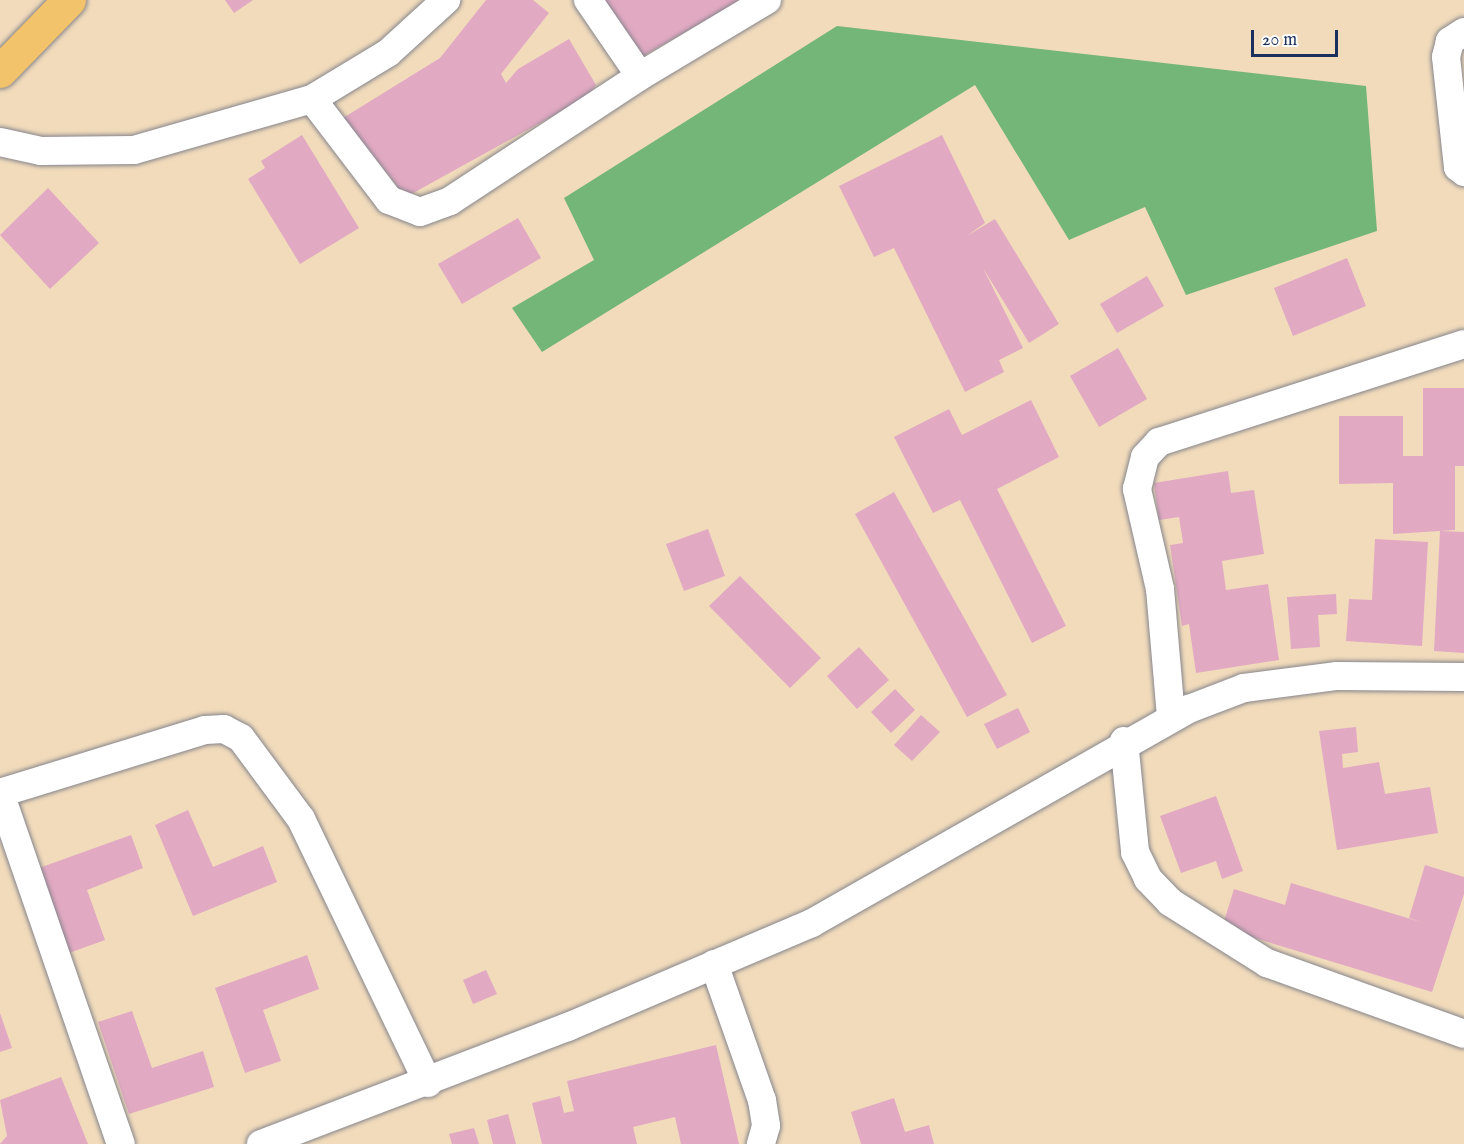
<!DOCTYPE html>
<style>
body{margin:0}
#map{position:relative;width:1464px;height:1144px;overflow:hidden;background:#f1dbbb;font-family:"IM FELL English",serif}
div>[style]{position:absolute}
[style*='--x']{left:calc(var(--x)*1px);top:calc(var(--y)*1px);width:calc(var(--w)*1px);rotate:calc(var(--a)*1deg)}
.forest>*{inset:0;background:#74b578}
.building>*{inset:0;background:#e2a9c3}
.roads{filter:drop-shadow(0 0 2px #86858c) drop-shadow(0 0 2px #86858c)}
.minor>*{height:28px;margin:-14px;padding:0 14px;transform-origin:14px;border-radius:14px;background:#fff}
.primary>*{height:33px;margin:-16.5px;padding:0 16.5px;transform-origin:16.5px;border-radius:16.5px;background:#f2c36a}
span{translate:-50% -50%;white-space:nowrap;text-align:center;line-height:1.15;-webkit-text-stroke:5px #fdfcf7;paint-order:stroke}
.scale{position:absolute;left:1251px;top:30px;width:87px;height:27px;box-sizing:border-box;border:3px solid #1b2f5e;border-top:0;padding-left:8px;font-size:18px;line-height:21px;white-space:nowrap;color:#1b2f5e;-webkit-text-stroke:4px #fdfcf7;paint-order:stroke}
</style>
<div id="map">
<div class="forest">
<i style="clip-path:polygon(837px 26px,1366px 86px,1377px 231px,1186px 295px,1145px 207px,1069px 240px,975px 85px,542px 352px,512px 308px,594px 260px,564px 198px)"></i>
</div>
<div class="building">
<i style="clip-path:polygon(225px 0,253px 0,234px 13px)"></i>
<i style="clip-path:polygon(486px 0,533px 0,549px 13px,501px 74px,506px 83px,518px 69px,569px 39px,596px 85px,587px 97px,406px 197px,343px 118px,440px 58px)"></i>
<i style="clip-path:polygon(603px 0,742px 0,641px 57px)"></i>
<i style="clip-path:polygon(302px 135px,359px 228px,300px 264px,248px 179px,265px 168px,261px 161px)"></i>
<i style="clip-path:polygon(942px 135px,985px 223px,967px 236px,995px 219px,1059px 324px,1029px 343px,983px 268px,1023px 348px,999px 360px,1004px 372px,965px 392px,894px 248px,874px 257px,839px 186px)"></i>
<i style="clip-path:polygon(48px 188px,99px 243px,50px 289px,0 235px)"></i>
<i style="clip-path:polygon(518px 218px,541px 258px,462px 304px,438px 264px)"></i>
<i style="clip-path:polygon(1347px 258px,1366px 306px,1293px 336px,1274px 288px)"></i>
<i style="clip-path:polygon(1147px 276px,1164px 306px,1117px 333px,1100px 304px)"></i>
<i style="clip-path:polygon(1118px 348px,1147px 399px,1099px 427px,1070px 376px)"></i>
<i style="clip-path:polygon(1423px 388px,1464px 388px,1464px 466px,1455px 466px,1455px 530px,1393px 534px,1393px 483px,1339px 484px,1339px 416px,1403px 416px,1403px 456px,1423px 456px)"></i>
<i style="clip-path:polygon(1031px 400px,1059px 457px,997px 489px,1066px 626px,1032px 643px,960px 500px,933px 513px,894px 437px,949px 409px,962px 435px)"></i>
<i style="clip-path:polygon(1228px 471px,1231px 493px,1254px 490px,1264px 554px,1222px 561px,1226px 590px,1268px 584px,1279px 660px,1196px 673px,1189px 624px,1182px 626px,1170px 545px,1183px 543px,1179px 517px,1159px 520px,1154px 483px)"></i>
<i style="clip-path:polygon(894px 492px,1007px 695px,967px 717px,855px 514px)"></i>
<i style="clip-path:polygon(708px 529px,725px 576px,684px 591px,666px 544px)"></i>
<i style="clip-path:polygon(1440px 531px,1464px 532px,1464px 653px,1434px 651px)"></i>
<i style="clip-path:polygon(1375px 539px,1428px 542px,1422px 646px,1346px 641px,1349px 599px,1372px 600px)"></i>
<i style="clip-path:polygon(740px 576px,821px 658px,790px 688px,709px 606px)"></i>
<i style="clip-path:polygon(1336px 594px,1337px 614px,1318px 615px,1320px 647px,1291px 649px,1287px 597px)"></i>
<i style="clip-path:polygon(859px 647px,889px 680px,857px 709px,827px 676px)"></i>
<i style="clip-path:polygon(895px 689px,915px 710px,891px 733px,871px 712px)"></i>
<i style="clip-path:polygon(1018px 708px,1030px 732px,997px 749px,984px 724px)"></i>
<i style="clip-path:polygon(921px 715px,940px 732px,912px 761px,894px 745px)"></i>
<i style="clip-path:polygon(1356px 727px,1358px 752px,1342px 754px,1343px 768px,1379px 762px,1385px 794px,1430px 787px,1438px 833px,1337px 850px,1319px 731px)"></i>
<i style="clip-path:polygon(1216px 796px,1243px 871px,1222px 879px,1216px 861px,1181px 873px,1160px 816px)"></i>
<i style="clip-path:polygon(188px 810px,213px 867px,263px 846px,277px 882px,193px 916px,155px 825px)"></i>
<i style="clip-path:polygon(131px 835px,143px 868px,87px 890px,105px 940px,69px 953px,39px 868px)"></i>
<i style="clip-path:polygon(1425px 865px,1464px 877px,1464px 894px,1432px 992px,1222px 928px,1234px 889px,1285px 905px,1291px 883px,1424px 923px,1409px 918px)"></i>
<i style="clip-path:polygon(307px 955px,319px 989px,263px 1010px,281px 1061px,245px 1073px,215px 988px)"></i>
<i style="clip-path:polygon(486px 970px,497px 994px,473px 1004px,463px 980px)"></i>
<i style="clip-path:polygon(132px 1011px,152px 1068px,203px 1051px,214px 1087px,129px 1114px,98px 1022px)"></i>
<i style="clip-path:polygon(0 1013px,12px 1048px,0 1052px)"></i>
<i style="clip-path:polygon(716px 1045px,739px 1144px,681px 1144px,675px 1117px,633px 1127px,637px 1144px,542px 1144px,532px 1103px,560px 1096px,564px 1113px,574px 1111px,567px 1081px)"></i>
<i style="clip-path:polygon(61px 1077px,88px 1144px,0 1144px,7px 1136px,0 1100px)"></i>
<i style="clip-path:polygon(894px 1098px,905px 1132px,929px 1125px,934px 1144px,861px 1144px,851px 1112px)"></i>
<i style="clip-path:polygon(508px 1114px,516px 1144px,493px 1144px,487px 1120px)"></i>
<i style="clip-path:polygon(474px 1128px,479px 1144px,452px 1144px,449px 1134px)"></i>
</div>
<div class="roads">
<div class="minor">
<i style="--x:588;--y:0;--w:92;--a:55.6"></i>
<i style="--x:1464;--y:32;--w:17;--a:147"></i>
<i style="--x:1450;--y:41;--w:16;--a:104"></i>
<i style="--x:1446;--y:57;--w:111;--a:83.8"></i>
<i style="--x:1458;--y:167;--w:8;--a:40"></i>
<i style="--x:312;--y:99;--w:127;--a:52.7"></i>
<i style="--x:389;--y:200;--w:33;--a:21"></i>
<i style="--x:420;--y:212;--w:32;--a:-20"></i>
<i style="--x:450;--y:201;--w:227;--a:-33.3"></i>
<i style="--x:640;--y:76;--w:148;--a:-30.9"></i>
<i style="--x:0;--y:142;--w:42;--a:12.4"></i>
<i style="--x:41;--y:151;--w:93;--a:-0.6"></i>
<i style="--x:134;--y:150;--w:185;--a:-16"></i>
<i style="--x:312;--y:99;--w:89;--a:-31.2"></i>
<i style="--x:388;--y:53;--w:79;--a:-42.4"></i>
<i style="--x:1171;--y:717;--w:128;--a:-94.9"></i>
<i style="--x:1160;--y:589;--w:103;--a:-103"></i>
<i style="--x:1137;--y:489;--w:33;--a:-76"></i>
<i style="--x:1145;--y:457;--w:21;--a:-47"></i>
<i style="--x:1159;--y:442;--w:320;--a:-17.8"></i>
<i style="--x:1124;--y:741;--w:112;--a:84.3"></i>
<i style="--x:1135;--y:852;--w:30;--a:64"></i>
<i style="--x:1148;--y:879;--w:32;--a:46"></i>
<i style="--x:1170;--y:902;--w:115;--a:32.2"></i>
<i style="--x:1267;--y:963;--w:209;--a:19.8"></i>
<i style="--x:0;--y:793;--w:214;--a:-17.1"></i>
<i style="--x:205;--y:730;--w:19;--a:-3"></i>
<i style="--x:224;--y:729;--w:19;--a:28"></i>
<i style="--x:241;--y:738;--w:101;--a:53.5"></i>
<i style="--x:301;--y:819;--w:293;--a:64.3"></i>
<i style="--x:0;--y:793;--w:371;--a:71"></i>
<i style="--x:714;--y:964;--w:144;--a:70.6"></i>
<i style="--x:762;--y:1100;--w:26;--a:81"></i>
<i style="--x:766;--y:1126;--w:19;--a:106"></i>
<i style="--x:261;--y:1144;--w:329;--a:-20.9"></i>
<i style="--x:568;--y:1027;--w:265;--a:-23.1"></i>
<i style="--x:812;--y:923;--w:434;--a:-29.6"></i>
<i style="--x:1189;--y:709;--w:59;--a:-20.9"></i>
<i style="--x:1244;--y:688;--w:94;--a:-7.4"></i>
<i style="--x:1337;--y:676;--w:127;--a:0.5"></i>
</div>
<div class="primary">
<i style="--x:0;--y:71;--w:99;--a:-45.8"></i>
</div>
</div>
<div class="scale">20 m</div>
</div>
